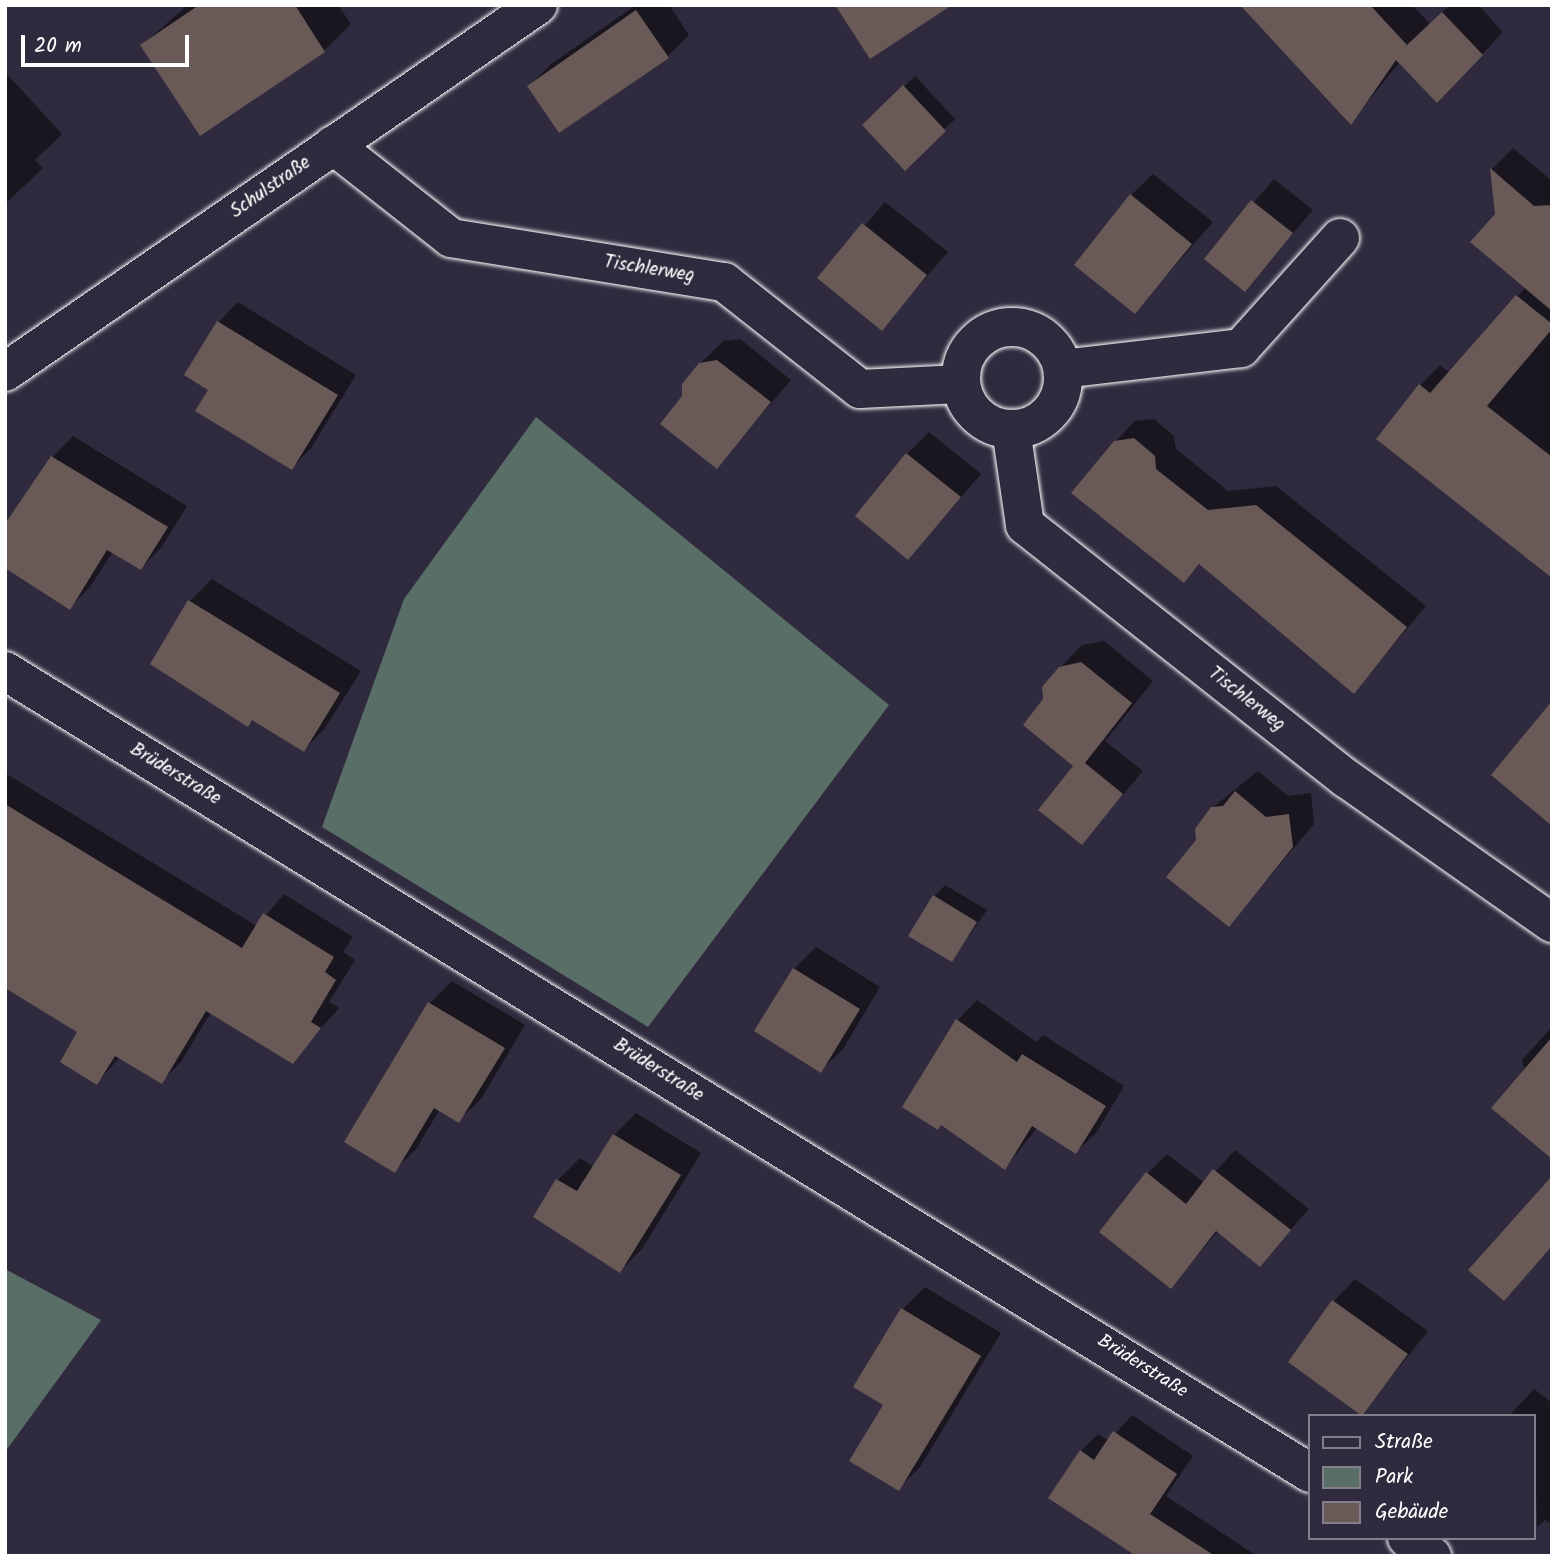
<!DOCTYPE html>
<meta charset="utf-8">
<style>
body{margin:0}
#map{position:relative;width:1557px;height:1561px;overflow:hidden;background:#2f2a3d;font-family:Kalam,sans-serif}
div>[style]{position:absolute}
[style*='--x']{left:calc(var(--x)*1px);top:calc(var(--y)*1px);width:calc(var(--w)*1px);rotate:calc(var(--a)*1deg)}
.green>*{inset:0;background:#5a6e68}
.shadow>*{inset:0;background:#0007}
.building>*{inset:0;background:#695a57}
.roads{filter:drop-shadow(0 0 2px #fff) drop-shadow(0 0 2px #fff)}
.minor>*{height:38px;margin:-19px;padding:0 19px;transform-origin:19px;border-radius:19px;background:#2f2a3d}
.minor>.ring{margin:-19px;padding:0;box-sizing:content-box;background:none;border:38px solid #2f2a3d;border-radius:50%}
span{translate:-50% -50%;white-space:nowrap;text-align:center;line-height:1.15;-webkit-text-stroke:7px #2f2a3d;paint-order:stroke}
.street-label{font-size:19px;color:#fff}
.frame{position:absolute;inset:0;border:7px solid #fff;pointer-events:none}
.legend{position:absolute;left:1308px;top:1414px;width:228px;height:126px;box-sizing:border-box;background:#2f2a3d;border:2px solid #827f8b;margin:0;padding:9px 12px;list-style:none;font-size:21px;color:#fff}
.legend li{display:flex;align-items:center;gap:14px;height:35px}
.legend b{width:35px;border:2px solid #827f8b}
.scale{position:absolute;left:21px;top:35px;width:168px;height:32px;box-sizing:border-box;border:4px solid #fff;border-top:0;padding-left:9px;font-size:21px;line-height:24px;white-space:nowrap;color:#fff;-webkit-text-stroke:5px #2f2a3d;paint-order:stroke}
</style>
<div id="map">
<div class="green">
<i style="clip-path:polygon(536px 417px,889px 705px,648px 1027px,322px 827px,404px 599px)"></i>
<i style="clip-path:polygon(5px 1269px,101px 1320px,5px 1452px)"></i>
</div>
<div class="shadow">
<i style="clip-path:polygon(188px 5px,338px 5px,351px 24px,324px 51px,201px 134px,142px 45px)"></i>
<i style="clip-path:polygon(636px 5px,669px 5px,689px 35px,667px 57px,529px 86px,551px 64px)"></i>
<i style="clip-path:polygon(1273px 5px,1412px 5px,1430px 24px,1450px 5px,1478px 5px,1503px 32px,1459px 79px,1400px 62px,1351px 122px)"></i>
<i style="clip-path:polygon(5px 72px,62px 134px,35px 160px,43px 168px,5px 204px)"></i>
<i style="clip-path:polygon(915px 76px,955px 119px,905px 168px,864px 125px)"></i>
<i style="clip-path:polygon(1513px 148px,1552px 181px,1552px 576px,1420px 386px,1440px 365px,1450px 373px,1526px 287px,1496px 215px,1492px 169px)"></i>
<i style="clip-path:polygon(1153px 174px,1213px 222px,1135px 312px,1131px 195px)"></i>
<i style="clip-path:polygon(1274px 179px,1313px 210px,1245px 289px,1206px 258px)"></i>
<i style="clip-path:polygon(885px 202px,948px 252px,882px 328px,820px 278px)"></i>
<i style="clip-path:polygon(238px 302px,356px 375px,311px 448px,292px 468px,211px 390px,219px 322px)"></i>
<i style="clip-path:polygon(740px 339px,791px 380px,717px 467px,684px 397px,700px 364px,723px 341px)"></i>
<i style="clip-path:polygon(1154px 419px,1174px 436px,1176px 449px,1228px 491px,1276px 486px,1426px 606px,1354px 692px,1201px 563px,1184px 580px,1115px 442px,1135px 421px)"></i>
<i style="clip-path:polygon(929px 432px,981px 474px,908px 558px,907px 454px)"></i>
<i style="clip-path:polygon(73px 436px,187px 506px,161px 548px,141px 568px,113px 551px,90px 587px,70px 607px,5px 529px,53px 457px)"></i>
<i style="clip-path:polygon(212px 579px,361px 671px,325px 728px,304px 750px,254px 719px,248px 725px,152px 663px,190px 601px)"></i>
<i style="clip-path:polygon(1104px 641px,1153px 681px,1105px 741px,1143px 771px,1082px 843px,1060px 668px,1082px 645px)"></i>
<i style="clip-path:polygon(1258px 771px,1288px 796px,1311px 793px,1314px 824px,1229px 925px,1212px 808px)"></i>
<i style="clip-path:polygon(5px 773px,257px 926px,284px 894px,353px 937px,343px 952px,355px 960px,329px 1002px,339px 1008px,292px 1061px,211px 1012px,181px 1062px,161px 1082px,120px 1057px,97px 1083px,80px 1031px,5px 896px)"></i>
<i style="clip-path:polygon(945px 885px,987px 910px,952px 960px,935px 896px)"></i>
<i style="clip-path:polygon(816px 947px,880px 987px,843px 1049px,821px 1070px,794px 969px)"></i>
<i style="clip-path:polygon(452px 981px,525px 1025px,481px 1099px,459px 1120px,440px 1109px,416px 1149px,394px 1171px,346px 1142px,430px 1003px)"></i>
<i style="clip-path:polygon(977px 1000px,1036px 1042px,1043px 1035px,1124px 1086px,1096px 1133px,1076px 1152px,1037px 1128px,1005px 1168px,942px 1124px,905px 1107px,958px 1020px)"></i>
<i style="clip-path:polygon(1552px 1027px,1552px 1156px,1522px 1060px)"></i>
<i style="clip-path:polygon(636px 1113px,701px 1153px,642px 1249px,620px 1271px,536px 1217px,558px 1180px,580px 1158px,594px 1167px,614px 1135px)"></i>
<i style="clip-path:polygon(1235px 1150px,1309px 1209px,1260px 1264px,1219px 1230px,1170px 1287px,1147px 1174px,1167px 1154px,1205px 1183px)"></i>
<i style="clip-path:polygon(1355px 1279px,1428px 1331px,1362px 1414px,1290px 1361px,1334px 1301px)"></i>
<i style="clip-path:polygon(925px 1287px,1001px 1333px,920px 1467px,898px 1489px,886px 1405px,855px 1386px,903px 1309px)"></i>
<i style="clip-path:polygon(1534px 1389px,1552px 1403px,1552px 1525px,1545px 1520px,1537px 1527px,1534px 1416px,1509px 1416px)"></i>
<i style="clip-path:polygon(1132px 1415px,1193px 1456px,1166px 1496px,1257px 1556px,1139px 1556px,1081px 1451px,1098px 1434px,1109px 1441px)"></i>
</div>
<div class="building">
<i style="clip-path:polygon(199px 5px,295px 5px,325px 52px,200px 136px,140px 45px)"></i>
<i style="clip-path:polygon(835px 5px,952px 5px,870px 59px)"></i>
<i style="clip-path:polygon(1240px 5px,1370px 5px,1407px 45px,1442px 12px,1483px 55px,1437px 103px,1396px 60px,1351px 125px)"></i>
<i style="clip-path:polygon(636px 10px,669px 58px,559px 133px,527px 86px)"></i>
<i style="clip-path:polygon(903px 85px,946px 131px,905px 171px,862px 125px)"></i>
<i style="clip-path:polygon(1490px 168px,1534px 206px,1552px 205px,1552px 311px,1470px 242px,1495px 214px)"></i>
<i style="clip-path:polygon(1130px 194px,1192px 244px,1135px 314px,1074px 265px)"></i>
<i style="clip-path:polygon(1251px 200px,1293px 233px,1245px 292px,1204px 259px)"></i>
<i style="clip-path:polygon(862px 223px,927px 275px,882px 331px,817px 278px)"></i>
<i style="clip-path:polygon(1516px 295px,1552px 324px,1552px 329px,1487px 406px,1552px 457px,1552px 578px,1376px 439px,1419px 384px,1430px 393px)"></i>
<i style="clip-path:polygon(217px 321px,338px 395px,292px 470px,195px 411px,208px 390px,184px 375px)"></i>
<i style="clip-path:polygon(717px 360px,771px 402px,717px 469px,660px 424px,682px 396px,682px 384px,699px 363px)"></i>
<i style="clip-path:polygon(1134px 438px,1155px 456px,1156px 469px,1208px 510px,1256px 505px,1407px 627px,1354px 694px,1199px 564px,1184px 583px,1071px 493px,1114px 441px)"></i>
<i style="clip-path:polygon(906px 453px,961px 497px,908px 560px,855px 516px)"></i>
<i style="clip-path:polygon(51px 456px,168px 527px,141px 570px,107px 550px,70px 610px,5px 568px,5px 524px)"></i>
<i style="clip-path:polygon(188px 600px,340px 693px,304px 752px,252px 720px,248px 727px,150px 664px)"></i>
<i style="clip-path:polygon(1081px 662px,1132px 703px,1085px 763px,1123px 794px,1082px 845px,1038px 810px,1073px 766px,1023px 725px,1043px 699px,1042px 687px,1059px 667px)"></i>
<i style="clip-path:polygon(1552px 701px,1552px 826px,1491px 775px)"></i>
<i style="clip-path:polygon(1235px 791px,1266px 817px,1289px 814px,1293px 847px,1229px 927px,1166px 877px,1196px 840px,1195px 829px,1211px 807px,1223px 806px)"></i>
<i style="clip-path:polygon(5px 804px,242px 948px,263px 913px,334px 957px,325px 972px,336px 980px,311px 1022px,321px 1028px,293px 1064px,206px 1011px,162px 1084px,115px 1056px,97px 1085px,60px 1062px,77px 1032px,5px 988px)"></i>
<i style="clip-path:polygon(933px 895px,977px 922px,952px 962px,908px 936px)"></i>
<i style="clip-path:polygon(793px 968px,860px 1009px,821px 1073px,754px 1031px)"></i>
<i style="clip-path:polygon(428px 1002px,505px 1048px,459px 1123px,434px 1108px,395px 1173px,344px 1142px)"></i>
<i style="clip-path:polygon(956px 1019px,1017px 1062px,1022px 1054px,1106px 1106px,1076px 1154px,1032px 1126px,1005px 1170px,941px 1125px,938px 1130px,902px 1107px)"></i>
<i style="clip-path:polygon(1552px 1037px,1552px 1159px,1491px 1108px)"></i>
<i style="clip-path:polygon(613px 1134px,681px 1175px,620px 1273px,533px 1217px,556px 1179px,577px 1191px)"></i>
<i style="clip-path:polygon(1213px 1169px,1291px 1230px,1260px 1267px,1216px 1231px,1171px 1289px,1099px 1232px,1146px 1172px,1186px 1204px)"></i>
<i style="clip-path:polygon(1552px 1176px,1552px 1246px,1504px 1301px,1468px 1270px)"></i>
<i style="clip-path:polygon(1332px 1300px,1408px 1354px,1362px 1416px,1288px 1362px)"></i>
<i style="clip-path:polygon(901px 1308px,981px 1356px,899px 1491px,849px 1461px,883px 1405px,853px 1387px)"></i>
<i style="clip-path:polygon(1113px 1431px,1177px 1474px,1150px 1514px,1215px 1556px,1136px 1556px,1048px 1498px,1080px 1450px,1094px 1460px)"></i>
</div>
<div class="roads">
<div class="minor">
<i style="--x:333;--y:145;--w:150;--a:38.2"></i>
<i style="--x:451;--y:238;--w:277;--a:9.2"></i>
<i style="--x:724;--y:282;--w:173;--a:38.2"></i>
<i style="--x:860;--y:389;--w:100;--a:-2.9"></i>
<i class="ring" style="left:961px;top:327px;width:64px;height:64px"></i>
<i style="--x:1063;--y:369;--w:179;--a:-6.7"></i>
<i style="--x:1241;--y:348;--w:148;--a:-48"></i>
<i style="--x:5;--y:372;--w:647;--a:-34.55"></i>
<i style="--x:1011;--y:429;--w:97;--a:81.7"></i>
<i style="--x:1025;--y:525;--w:410;--a:38.3"></i>
<i style="--x:1347;--y:779;--w:251;--a:35.1"></i>
<i style="--x:5;--y:671;--w:1532;--a:31.57"></i>
<i style="--x:1407;--y:1538;--w:31;--a:36"></i>
</div>
</div>
<div class="street-label">
<span style="left:271px;top:188px;rotate:-35deg">Schulstraße</span>
<span style="left:649px;top:270px;rotate:9deg">Tischlerweg</span>
<span style="left:1246px;top:700px;rotate:38deg">Tischlerweg</span>
<span style="left:175px;top:775px;rotate:31deg">Brüderstraße</span>
<span style="left:658px;top:1071px;rotate:32deg">Brüderstraße</span>
<span style="left:1142px;top:1367px;rotate:32deg">Brüderstraße</span>
</div>
<div class="frame"></div>
<ul class="legend">
<li><b style="height:9px;background:#2f2a3d"></b>Straße</li>
<li><b style="height:19px;background:#5a6e68"></b>Park</li>
<li><b style="height:19px;background:#695a57"></b>Gebäude</li>
</ul>
<div class="scale">20 m</div>
</div>
